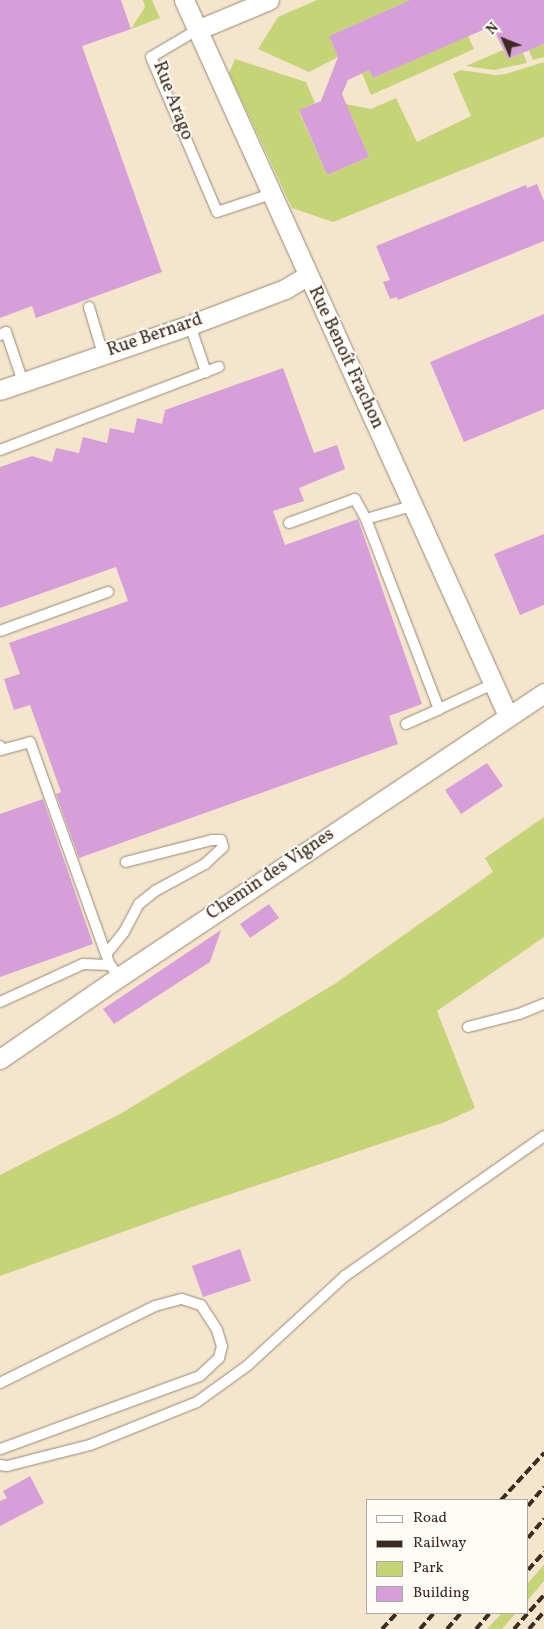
<!DOCTYPE html>
<meta charset="utf-8">
<style>
body{margin:0}
#map{position:relative;width:544px;height:1629px;overflow:hidden;background:#f4e5cc;font-family:Vollkorn,serif}
div>[style]{position:absolute}
[style*='--x']{left:calc(var(--x)*1px);top:calc(var(--y)*1px);width:calc(var(--w)*1px);rotate:calc(var(--a)*1deg)}
.green>*{inset:0;background:#c5d476}
.building>*{inset:0;background:#d79fd9}
.roads{filter:drop-shadow(0 0 1px #988875) drop-shadow(0 0 1px #988875)}
.service>*{height:10px;margin:-5px;padding:0 5px;transform-origin:5px;border-radius:5px;background:#fff}
.minor>*{height:19px;margin:-9.5px;padding:0 9.5px;transform-origin:9.5px;border-radius:9.5px;background:#fff}
.rail>*{height:4px;margin-top:-2px;transform-origin:0;background:repeating-linear-gradient(90deg,#3b2a1e 0 8px,transparent 0 12px)}
span{translate:-50% -50%;white-space:nowrap;text-align:center;line-height:1.15;-webkit-text-stroke:4px #fdfcf7;paint-order:stroke}
.street-label{font-size:18px;color:#3b2a1e}
.legend{position:absolute;left:366px;top:1499px;width:162px;height:115px;box-sizing:border-box;background:#fdfcf7;border:1px solid #afa8a0;margin:0;padding:6px 9px;list-style:none;font-size:15px;color:#3b2a1e}
.legend li{display:flex;align-items:center;gap:10px;height:25px}
.legend b{width:25px;border:1px solid #afa8a0}
.north{position:absolute;left:479px;top:15px;width:50px;height:50px;-webkit-text-stroke:4px #fdfcf7;paint-order:stroke;rotate:314deg;font-size:14px;font-weight:700;line-height:20px;text-align:center;color:#3b2a1e}
.north::after{content:'';display:block;margin:auto;width:18px;height:22px;background:#3b2a1e;clip-path:polygon(50% 0,100% 100%,50% 72%,0 100%)}
</style>
<div id="map">
<div class="green">
<i style="clip-path:polygon(143px 0,152px 0,160px 18px,131px 29px,145px 7px)"></i>
<i style="clip-path:polygon(317px 0,410px 0,329px 36px,338px 57px,309px 72px,258px 49px,278px 17px)"></i>
<i style="clip-path:polygon(468px 36px,474px 49px,371px 95px,362px 73px,369px 70px,373px 78px)"></i>
<i style="clip-path:polygon(544px 44px,544px 57px,533px 60px,529px 50px)"></i>
<i style="clip-path:polygon(503px 50px,508px 59px,523px 53px,527px 63px,494px 70px,466px 66px)"></i>
<i style="clip-path:polygon(235px 59px,306px 82px,315px 103px,299px 111px,327px 175px,369px 157px,346px 104px,371px 109px,396px 98px,417px 142px,471px 116px,453px 74px,460px 70px,495px 75px,506px 74px,544px 62px,544px 137px,333px 222px,292px 208px,229px 73px)"></i>
<i style="clip-path:polygon(544px 817px,544px 937px,437px 1011px,475px 1108px,445px 1122px,192px 1207px,0 1276px,0 1175px,120px 1114px,336px 983px,493px 872px,485px 858px)"></i>
<i style="clip-path:polygon(544px 1565px,544px 1581px,528px 1600px,528px 1583px)"></i>
<i style="clip-path:polygon(502px 1613px,516px 1613px,502px 1629px,487px 1629px)"></i>
</div>
<div class="building">
<i style="clip-path:polygon(0 0,121px 0,131px 29px,82px 46px,162px 272px,36px 318px,32px 306px,0 318px)"></i>
<i style="clip-path:polygon(410px 0,544px 0,544px 44px,508px 59px,492px 26px,373px 78px,369px 70px,348px 80px,342px 94px,369px 157px,327px 175px,299px 110px,321px 101px,338px 57px,329px 36px)"></i>
<i style="clip-path:polygon(537px 184px,544px 201px,544px 241px,398px 300px,397px 297px,390px 299px,383px 282px,390px 280px,376px 246px,526px 185px,527px 188px)"></i>
<i style="clip-path:polygon(544px 314px,544px 409px,464px 442px,430px 362px)"></i>
<i style="clip-path:polygon(283px 368px,314px 453px,337px 445px,345px 469px,299px 488px,304px 501px,273px 511px,285px 545px,358px 519px,422px 704px,389px 716px,398px 744px,79px 858px,56px 794px,61px 792px,30px 705px,14px 710px,4px 679px,20px 674px,9px 643px,128px 601px,116px 567px,0 608px,0 467px,32px 456px,52px 462px,56px 448px,79px 453px,83px 437px,107px 443px,110px 428px,134px 433px,137px 418px,162px 424px,165px 410px)"></i>
<i style="clip-path:polygon(544px 534px,544px 605px,520px 615px,494px 554px)"></i>
<i style="clip-path:polygon(487px 763px,503px 786px,461px 814px,445px 790px)"></i>
<i style="clip-path:polygon(43px 799px,93px 944px,0 977px,0 814px)"></i>
<i style="clip-path:polygon(269px 904px,279px 918px,250px 938px,240px 924px)"></i>
<i style="clip-path:polygon(221px 930px,210px 962px,114px 1024px,103px 1009px)"></i>
<i style="clip-path:polygon(240px 1249px,251px 1281px,203px 1297px,192px 1266px)"></i>
<i style="clip-path:polygon(30px 1476px,44px 1503px,0 1526px,0 1501px,7px 1498px,3px 1491px)"></i>
</div>
<div class="roads">
<div class="service">
<i style="--x:197;--y:30;--w:53;--a:149.6"></i>
<i style="--x:151;--y:57;--w:168;--a:66.9"></i>
<i style="--x:217;--y:212;--w:57;--a:-18.4"></i>
<i style="--x:89;--y:307;--w:49;--a:73.4"></i>
<i style="--x:190;--y:325;--w:50;--a:71.2"></i>
<i style="--x:0;--y:335;--w:7;--a:-27"></i>
<i style="--x:6;--y:332;--w:53;--a:71.2"></i>
<i style="--x:0;--y:450;--w:234;--a:-20.8"></i>
<i style="--x:366;--y:519;--w:204;--a:69"></i>
<i style="--x:439;--y:709;--w:60;--a:-24.8"></i>
<i style="--x:289;--y:523;--w:70;--a:-20"></i>
<i style="--x:355;--y:499;--w:23;--a:61"></i>
<i style="--x:366;--y:519;--w:48;--a:-15.8"></i>
<i style="--x:0;--y:631;--w:115;--a:-19.9"></i>
<i style="--x:406;--y:724;--w:36;--a:-24"></i>
<i style="--x:0;--y:746;--w:4;--a:76"></i>
<i style="--x:1;--y:750;--w:30;--a:-15"></i>
<i style="--x:30;--y:742;--w:237;--a:70.3"></i>
<i style="--x:107;--y:953;--w:27;--a:-51"></i>
<i style="--x:124;--y:932;--w:32;--a:-62"></i>
<i style="--x:139;--y:904;--w:21;--a:-39"></i>
<i style="--x:155;--y:891;--w:57;--a:-28.4"></i>
<i style="--x:205;--y:864;--w:25;--a:-43"></i>
<i style="--x:223;--y:847;--w:7;--a:-106"></i>
<i style="--x:221;--y:840;--w:9;--a:180"></i>
<i style="--x:212;--y:840;--w:89;--a:165.7"></i>
<i style="--x:0;--y:1002;--w:91;--a:-24.6"></i>
<i style="--x:83;--y:964;--w:27;--a:2"></i>
<i style="--x:110;--y:965;--w:6;--a:51"></i>
<i style="--x:468;--y:1027;--w:53;--a:-14.3"></i>
<i style="--x:519;--y:1014;--w:27;--a:-22"></i>
<i style="--x:0;--y:1383;--w:173;--a:-26.4"></i>
<i style="--x:155;--y:1306;--w:28;--a:-15"></i>
<i style="--x:182;--y:1299;--w:20;--a:18"></i>
<i style="--x:201;--y:1305;--w:30;--a:57"></i>
<i style="--x:217;--y:1330;--w:17;--a:73"></i>
<i style="--x:222;--y:1346;--w:12;--a:104"></i>
<i style="--x:219;--y:1358;--w:26;--a:137"></i>
<i style="--x:200;--y:1376;--w:213;--a:159.9"></i>
<i style="--x:0;--y:1465;--w:7;--a:8"></i>
<i style="--x:7;--y:1466;--w:86;--a:-14.2"></i>
<i style="--x:90;--y:1445;--w:115;--a:-21.9"></i>
<i style="--x:197;--y:1402;--w:62;--a:-35.8"></i>
<i style="--x:247;--y:1366;--w:133;--a:-42.6"></i>
<i style="--x:345;--y:1276;--w:243;--a:-35.1"></i>
</div>
<div class="minor">
<i style="--x:184;--y:0;--w:786;--a:65.65"></i>
<i style="--x:197;--y:30;--w:78;--a:-22.6"></i>
<i style="--x:0;--y:390;--w:201;--a:-18.9"></i>
<i style="--x:190;--y:325;--w:102;--a:-20.8"></i>
<i style="--x:285;--y:289;--w:26;--a:-31"></i>
<i style="--x:0;--y:1059;--w:145;--a:-34.6"></i>
<i style="--x:119;--y:977;--w:511;--a:-33.75"></i>
</div>
</div>
<div class="rail">
<i style="--x:501;--y:1500;--w:64;--a:-47.5"></i>
<i style="--x:528;--y:1506;--w:25;--a:-50"></i>
<i style="--x:528;--y:1538;--w:25;--a:-50"></i>
<i style="--x:528;--y:1570;--w:24;--a:-48"></i>
<i style="--x:382;--y:1629;--w:22;--a:-47"></i>
<i style="--x:420;--y:1629;--w:21;--a:-49"></i>
<i style="--x:447;--y:1629;--w:21;--a:-49"></i>
<i style="--x:476;--y:1629;--w:21;--a:-49"></i>
<i style="--x:514;--y:1629;--w:45;--a:-48.6"></i>
<i style="--x:529;--y:1629;--w:23;--a:-49"></i>
</div>
<div class="street-label">
<span style="left:172px;top:101px;rotate:69deg">Rue Arago</span>
<span style="left:155px;top:336px;rotate:-19deg">Rue Bernard</span>
<span style="left:345px;top:358px;rotate:65deg">Rue Benoît Frachon</span>
<span style="left:271px;top:875px;rotate:-34deg">Chemin des Vignes</span>
</div>
<ul class="legend">
<li><b style="height:6px;background:#fff"></b>Road</li>
<li><b style="height:6px;background:#3b2a1e"></b>Railway</li>
<li><b style="height:14px;background:#c5d476"></b>Park</li>
<li><b style="height:14px;background:#d79fd9"></b>Building</li>
</ul>
<div class="north">N</div>
</div>
